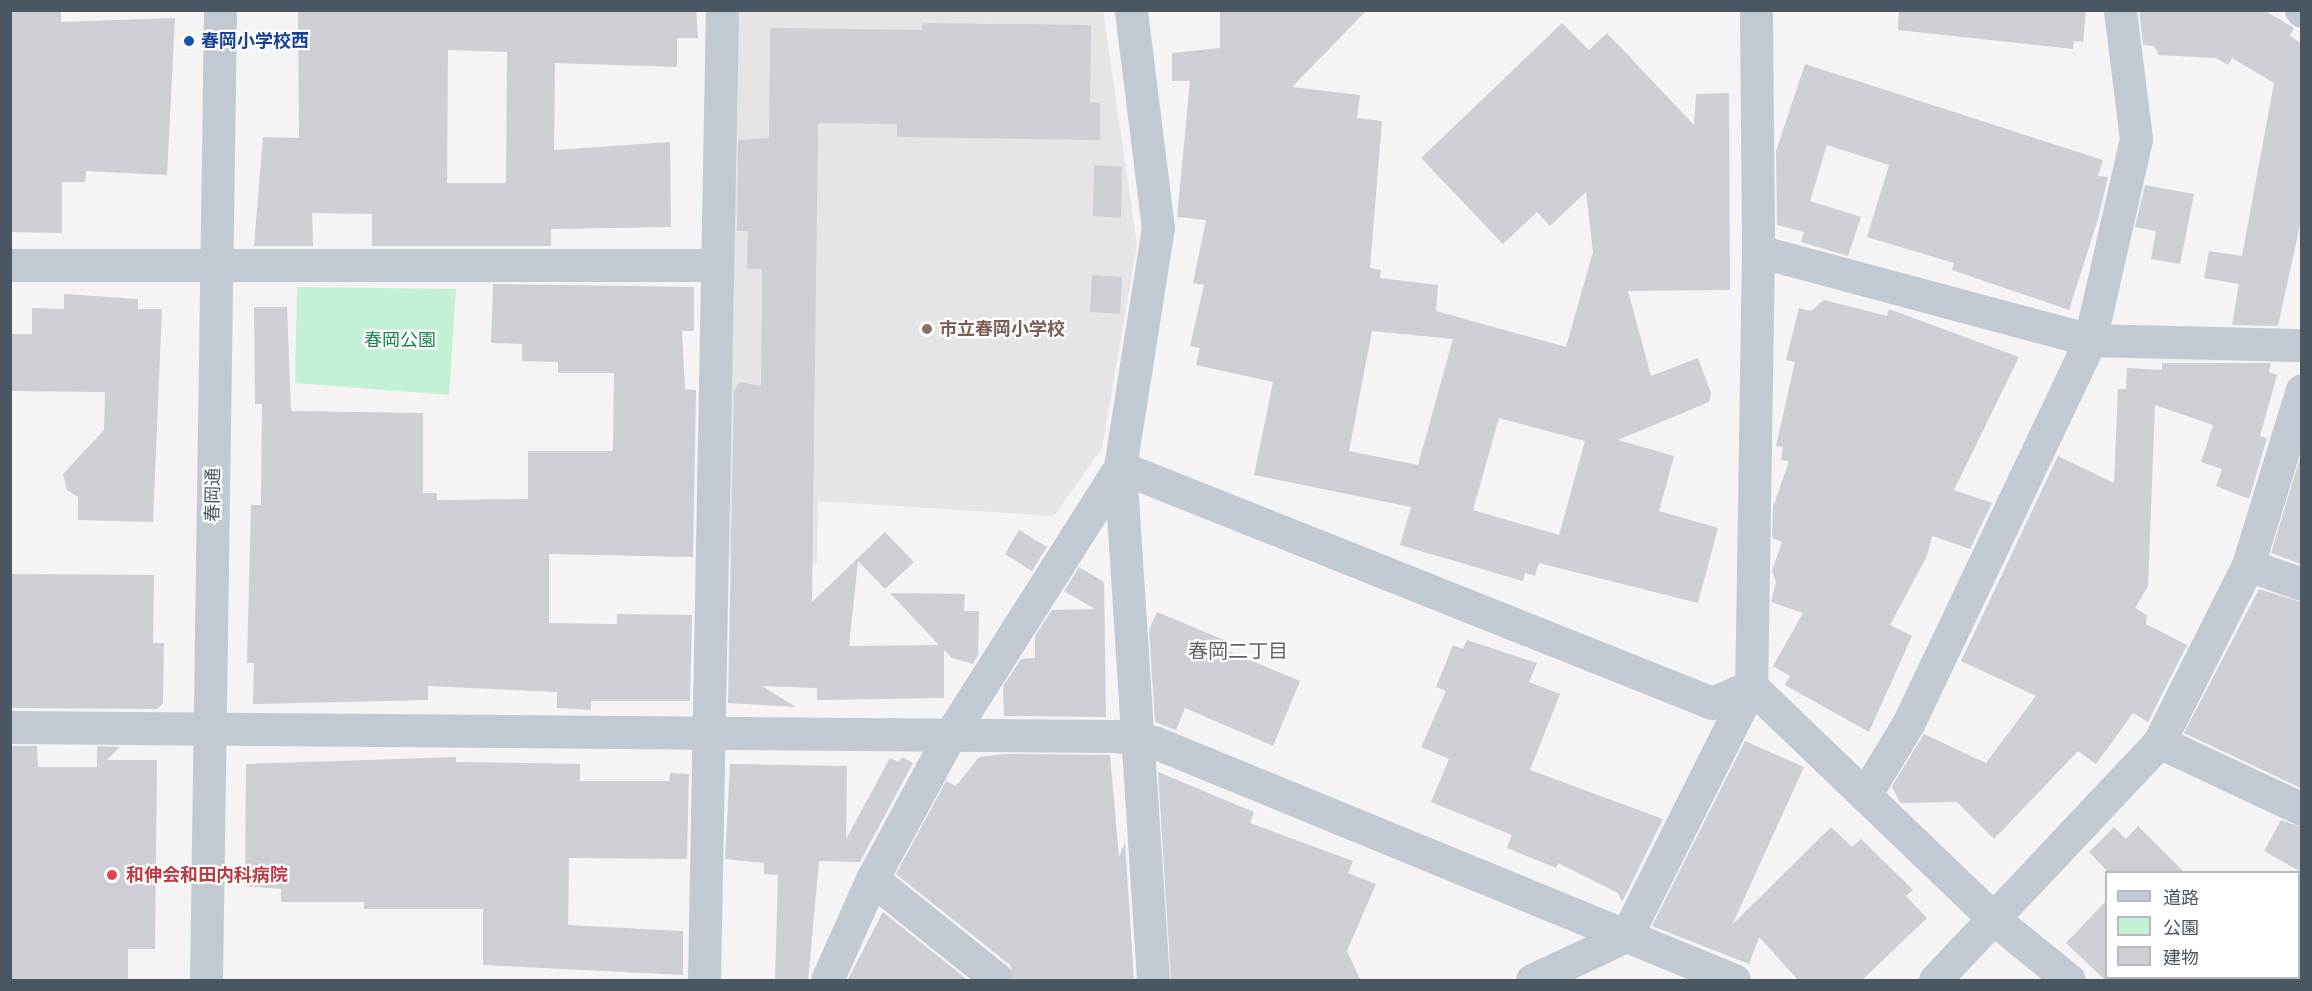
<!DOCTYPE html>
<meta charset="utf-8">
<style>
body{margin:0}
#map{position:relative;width:2312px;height:991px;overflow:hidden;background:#f5f3f3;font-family:Signika,"Noto Sans JP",sans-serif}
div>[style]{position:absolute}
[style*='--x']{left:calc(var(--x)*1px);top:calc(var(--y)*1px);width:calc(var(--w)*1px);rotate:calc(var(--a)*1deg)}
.education>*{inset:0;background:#e6e4e5}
.green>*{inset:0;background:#c3f1d5}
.building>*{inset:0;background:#cdcfd5}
.minor>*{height:33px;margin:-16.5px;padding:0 16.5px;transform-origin:16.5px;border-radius:16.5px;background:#c1cad2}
.dots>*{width:16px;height:16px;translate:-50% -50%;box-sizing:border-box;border:3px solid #fff;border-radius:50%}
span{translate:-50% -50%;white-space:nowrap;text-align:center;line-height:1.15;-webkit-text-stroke:4.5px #fff;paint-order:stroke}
.transit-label{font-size:18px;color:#164399;font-weight:700}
.left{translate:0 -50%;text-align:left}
.education-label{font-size:18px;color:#785e54;font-weight:700}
.park-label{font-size:18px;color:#17864f}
.street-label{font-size:18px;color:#4a5661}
.health-label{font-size:18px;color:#be3a42;font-weight:700}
.neighbourhood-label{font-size:20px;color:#5f6368}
.frame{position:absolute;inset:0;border:12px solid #4a5661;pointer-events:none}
.legend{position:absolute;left:2105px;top:871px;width:195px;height:108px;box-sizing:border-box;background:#fff;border:2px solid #b7bbc0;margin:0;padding:8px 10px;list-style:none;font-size:18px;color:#4a5661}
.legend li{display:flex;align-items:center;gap:12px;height:30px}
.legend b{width:30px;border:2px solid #b7bbc0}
</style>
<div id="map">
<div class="education">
<i style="clip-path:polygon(732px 11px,1103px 11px,1137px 245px,1102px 448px,1054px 516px,818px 501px,817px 563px,729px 558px)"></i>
</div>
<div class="green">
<i style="clip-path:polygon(297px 287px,456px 289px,449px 395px,295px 383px)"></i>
</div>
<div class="building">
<i style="clip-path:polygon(10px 10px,61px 10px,61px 22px,175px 18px,167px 175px,86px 171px,85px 182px,62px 182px,62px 233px,10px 232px)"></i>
<i style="clip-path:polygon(evenodd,298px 10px,696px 10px,698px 38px,677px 38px,677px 67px,555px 63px,554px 150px,670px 142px,671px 227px,551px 229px,551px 246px,372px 246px,372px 214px,312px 213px,313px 246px,254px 246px,263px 137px,299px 138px,298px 10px,448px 50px,507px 52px,506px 183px,447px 183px,448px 50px)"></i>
<i style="clip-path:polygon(evenodd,1220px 10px,1367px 10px,1292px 87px,1360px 95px,1357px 118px,1382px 121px,1370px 268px,1381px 270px,1380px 278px,1438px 285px,1436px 311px,1566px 347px,1593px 252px,1586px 192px,1550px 226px,1537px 212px,1503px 244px,1421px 158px,1562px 23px,1589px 50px,1607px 33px,1694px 125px,1696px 94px,1729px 93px,1730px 290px,1628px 291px,1651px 376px,1698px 358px,1711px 393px,1709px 402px,1618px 440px,1674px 456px,1659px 511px,1718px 528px,1698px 603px,1539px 563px,1535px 576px,1525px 573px,1523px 581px,1400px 545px,1411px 507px,1254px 475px,1273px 382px,1196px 365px,1200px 348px,1190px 346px,1204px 285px,1193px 283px,1206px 220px,1177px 217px,1190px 81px,1172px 81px,1172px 53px,1220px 48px,1220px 10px,1372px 331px,1453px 339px,1418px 465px,1349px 451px,1372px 331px,1220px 10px,1499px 418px,1585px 441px,1559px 535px,1473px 510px,1499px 418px)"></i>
<i style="clip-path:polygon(1899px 10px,2086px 10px,2083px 42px,2074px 41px,2073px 49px,1898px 30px)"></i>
<i style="clip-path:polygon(2139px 10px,2264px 10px,2294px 28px,2290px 36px,2301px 43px,2301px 220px,2278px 326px,2232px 325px,2239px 284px,2204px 278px,2209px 251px,2242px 256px,2274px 83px,2232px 58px,2228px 65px,2216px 58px,2159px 55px,2154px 46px,2143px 45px)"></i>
<i style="clip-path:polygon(922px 23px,1091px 25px,1090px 102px,1100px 103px,1100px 140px,897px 137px,897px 124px,818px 123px,812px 602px,885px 532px,914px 562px,885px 589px,858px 561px,849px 646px,939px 645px,890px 593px,965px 594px,964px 611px,979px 611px,978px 655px,973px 664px,952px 658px,944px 650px,944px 698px,817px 700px,817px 688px,762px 686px,796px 707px,728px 703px,734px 390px,740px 382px,761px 386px,762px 269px,747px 269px,748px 231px,737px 231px,738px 140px,769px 138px,770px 28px,922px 30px)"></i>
<i style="clip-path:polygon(1805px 64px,2103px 160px,2098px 176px,2108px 177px,2098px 219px,2069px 310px,1952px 270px,1954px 263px,1867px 237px,1889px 165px,1827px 145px,1810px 201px,1861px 217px,1848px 256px,1801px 242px,1804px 232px,1777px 225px,1776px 151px)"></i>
<i style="clip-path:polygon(1094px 165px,1122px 167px,1121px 218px,1093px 216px)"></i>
<i style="clip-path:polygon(2145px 185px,2194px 194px,2180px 264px,2151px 259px,2156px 231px,2135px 227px)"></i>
<i style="clip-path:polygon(1092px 275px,1122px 277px,1120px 314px,1090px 312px)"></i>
<i style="clip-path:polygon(493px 284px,694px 287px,694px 331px,682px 331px,685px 389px,696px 390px,693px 557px,549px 554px,549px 623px,617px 624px,617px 614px,692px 615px,690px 701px,591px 701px,591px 710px,557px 708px,557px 692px,428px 686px,428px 700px,253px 704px,254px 663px,247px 663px,251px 505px,261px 505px,262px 404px,255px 404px,254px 307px,287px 307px,291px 411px,423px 413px,423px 493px,437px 493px,437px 500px,528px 499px,528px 451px,613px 451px,614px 373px,558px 373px,558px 362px,522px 361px,522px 344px,491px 343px)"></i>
<i style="clip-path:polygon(64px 294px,138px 299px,138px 309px,162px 309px,153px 522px,78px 520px,78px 497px,67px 490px,63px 474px,104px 430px,105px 392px,10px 391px,10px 334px,32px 334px,32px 308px,64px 309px)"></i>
<i style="clip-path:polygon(1824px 300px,1887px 316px,1889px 309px,2019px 357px,1954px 490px,1992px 503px,1970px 549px,1932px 536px,1927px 556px,1890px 625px,1912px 636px,1869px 732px,1785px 685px,1790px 676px,1773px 666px,1803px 613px,1771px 602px,1776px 582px,1772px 571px,1782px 542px,1772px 538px,1773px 507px,1789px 461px,1781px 460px,1783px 447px,1776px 446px,1795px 362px,1786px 360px,1799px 308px,1811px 311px)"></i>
<i style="clip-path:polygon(2162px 363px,2271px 363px,2269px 372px,2277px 375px,2260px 436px,2267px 438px,2249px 499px,2216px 486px,2222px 469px,2201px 462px,2213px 425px,2155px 405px,2148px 586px,2135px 608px,2147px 615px,2146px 624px,2187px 645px,2148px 722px,2133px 713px,2096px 764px,2078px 751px,1994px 839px,1957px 802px,1900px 803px,1892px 786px,1924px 734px,1986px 763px,2036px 696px,1961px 661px,2058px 456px,2114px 483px,2118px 389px,2126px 389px,2127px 368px,2162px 370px)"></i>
<i style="clip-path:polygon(2301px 455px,2301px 564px,2271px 553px)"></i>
<i style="clip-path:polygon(1019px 530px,1047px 547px,1032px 571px,1005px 554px)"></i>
<i style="clip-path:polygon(1079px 567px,1104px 582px,1106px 717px,1004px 716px,1003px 686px,1021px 659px,1035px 658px,1035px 636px,1052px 610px,1095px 609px,1064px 591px)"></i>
<i style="clip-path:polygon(10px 574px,154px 575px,153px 643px,164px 643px,163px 703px,157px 709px,10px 708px)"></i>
<i style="clip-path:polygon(2259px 589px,2301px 602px,2301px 788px,2184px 733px)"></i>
<i style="clip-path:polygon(1157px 612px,1229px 642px,1226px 650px,1300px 681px,1273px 746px,1185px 708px,1176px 730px,1155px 722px,1149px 630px)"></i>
<i style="clip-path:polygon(1467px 640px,1537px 663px,1529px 682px,1560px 694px,1530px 770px,1663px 819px,1622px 902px,1618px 893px,1558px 863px,1556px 868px,1507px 848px,1512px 835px,1431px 802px,1449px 759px,1421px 747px,1446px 691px,1436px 687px,1453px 645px,1463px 649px)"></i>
<i style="clip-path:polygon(1745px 741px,1804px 767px,1732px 925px,1831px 827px,1852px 847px,1861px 839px,1913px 890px,1906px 896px,1927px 918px,1861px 981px,1799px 981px,1759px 937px,1749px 964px,1652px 926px)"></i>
<i style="clip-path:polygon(10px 746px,37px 746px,38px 767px,97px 767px,97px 746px,120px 747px,107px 760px,157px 760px,155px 949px,128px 949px,128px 981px,10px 981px)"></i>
<i style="clip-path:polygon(1005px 754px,1110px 755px,1119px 857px,1125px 842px,1134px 981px,1016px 981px,1010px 965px,896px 874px,946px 781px,956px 786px,979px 757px)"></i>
<i style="clip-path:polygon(456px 757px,456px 762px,580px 764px,580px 781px,669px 781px,670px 773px,689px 774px,687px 859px,569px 858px,568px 925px,683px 931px,683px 975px,483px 965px,483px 909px,364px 909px,364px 902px,281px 902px,281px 889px,245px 886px,246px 764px)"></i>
<i style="clip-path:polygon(902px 757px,913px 763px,860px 862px,819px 861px,808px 981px,775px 981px,778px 875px,764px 874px,764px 863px,725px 859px,730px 764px,847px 766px,846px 839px,890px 758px,899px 762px)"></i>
<i style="clip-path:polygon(1158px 772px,1254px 812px,1250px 823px,1353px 861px,1348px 873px,1376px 884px,1347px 951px,1361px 981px,1171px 981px)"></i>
<i style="clip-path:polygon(2281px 820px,2301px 827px,2301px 872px,2264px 851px)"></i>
<i style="clip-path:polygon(2138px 826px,2185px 873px,2109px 873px,2089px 852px,2114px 827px,2126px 839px)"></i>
<i style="clip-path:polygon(2106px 901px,2106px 981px,2066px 943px)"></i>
<i style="clip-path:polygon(883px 912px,969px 981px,847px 981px)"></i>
</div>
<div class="minor">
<i style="--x:1756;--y:10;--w:241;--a:89.5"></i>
<i style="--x:1758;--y:251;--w:435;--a:90.9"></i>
<i style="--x:1751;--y:686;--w:338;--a:43.8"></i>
<i style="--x:1995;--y:920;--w:95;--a:39"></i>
<i style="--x:2301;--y:10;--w:1;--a:45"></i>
<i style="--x:1758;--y:251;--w:344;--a:15"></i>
<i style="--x:2090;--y:340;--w:212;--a:1.4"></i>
<i style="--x:10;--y:265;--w:707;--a:0"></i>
<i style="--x:2248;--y:565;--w:57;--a:19.4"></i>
<i style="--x:10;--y:727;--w:1106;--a:0.47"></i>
<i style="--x:1116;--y:736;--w:38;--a:9"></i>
<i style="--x:1154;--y:742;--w:627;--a:22.31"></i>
<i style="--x:2159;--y:742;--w:158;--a:25.1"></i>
<i style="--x:1865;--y:795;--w:85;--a:-58.9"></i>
<i style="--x:1909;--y:722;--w:423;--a:-64.6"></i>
<i style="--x:2090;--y:340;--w:206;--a:-77.1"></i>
<i style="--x:2136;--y:139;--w:130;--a:-97.1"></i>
<i style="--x:872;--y:879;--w:161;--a:38.7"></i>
<i style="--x:206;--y:980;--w:970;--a:-89.17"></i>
<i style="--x:704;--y:980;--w:970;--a:-88.94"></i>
<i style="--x:827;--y:980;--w:111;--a:-66"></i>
<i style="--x:872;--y:879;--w:164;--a:-61.6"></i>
<i style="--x:950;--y:735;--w:317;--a:-57.6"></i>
<i style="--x:1120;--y:467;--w:242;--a:-81"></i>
<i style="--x:1158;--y:228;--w:220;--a:-97.1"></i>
<i style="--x:1153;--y:980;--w:514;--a:-93.68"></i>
<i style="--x:1120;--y:467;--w:637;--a:21.73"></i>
<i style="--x:1712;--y:703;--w:43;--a:-23.6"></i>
<i style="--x:1532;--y:980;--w:104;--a:-25.1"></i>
<i style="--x:1626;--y:936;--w:280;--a:-63.4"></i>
<i style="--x:1935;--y:980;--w:327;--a:-46.7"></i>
<i style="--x:2159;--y:742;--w:198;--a:-63.3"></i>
<i style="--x:2248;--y:565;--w:183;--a:-72.9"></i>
</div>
<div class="dots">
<i style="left:189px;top:41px;background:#1a4fb4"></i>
<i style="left:927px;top:329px;background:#8d6e63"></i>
<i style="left:112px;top:875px;background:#e0444e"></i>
</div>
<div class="transit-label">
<span class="left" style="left:201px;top:41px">春岡小学校西</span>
</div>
<div class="education-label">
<span class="left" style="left:939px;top:329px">市立春岡小学校</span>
</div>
<div class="park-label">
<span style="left:400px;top:340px">春岡公園</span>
</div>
<div class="street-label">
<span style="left:213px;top:495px;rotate:-89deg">春岡通</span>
</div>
<div class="health-label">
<span class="left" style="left:126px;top:875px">和伸会和田内科病院</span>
</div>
<div class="neighbourhood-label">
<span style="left:1238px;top:651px">春岡二丁目</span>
</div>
<div class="frame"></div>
<ul class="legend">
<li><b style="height:8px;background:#c1cad2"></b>道路</li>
<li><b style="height:16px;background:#c3f1d5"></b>公園</li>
<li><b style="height:16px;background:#cdcfd5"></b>建物</li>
</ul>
</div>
